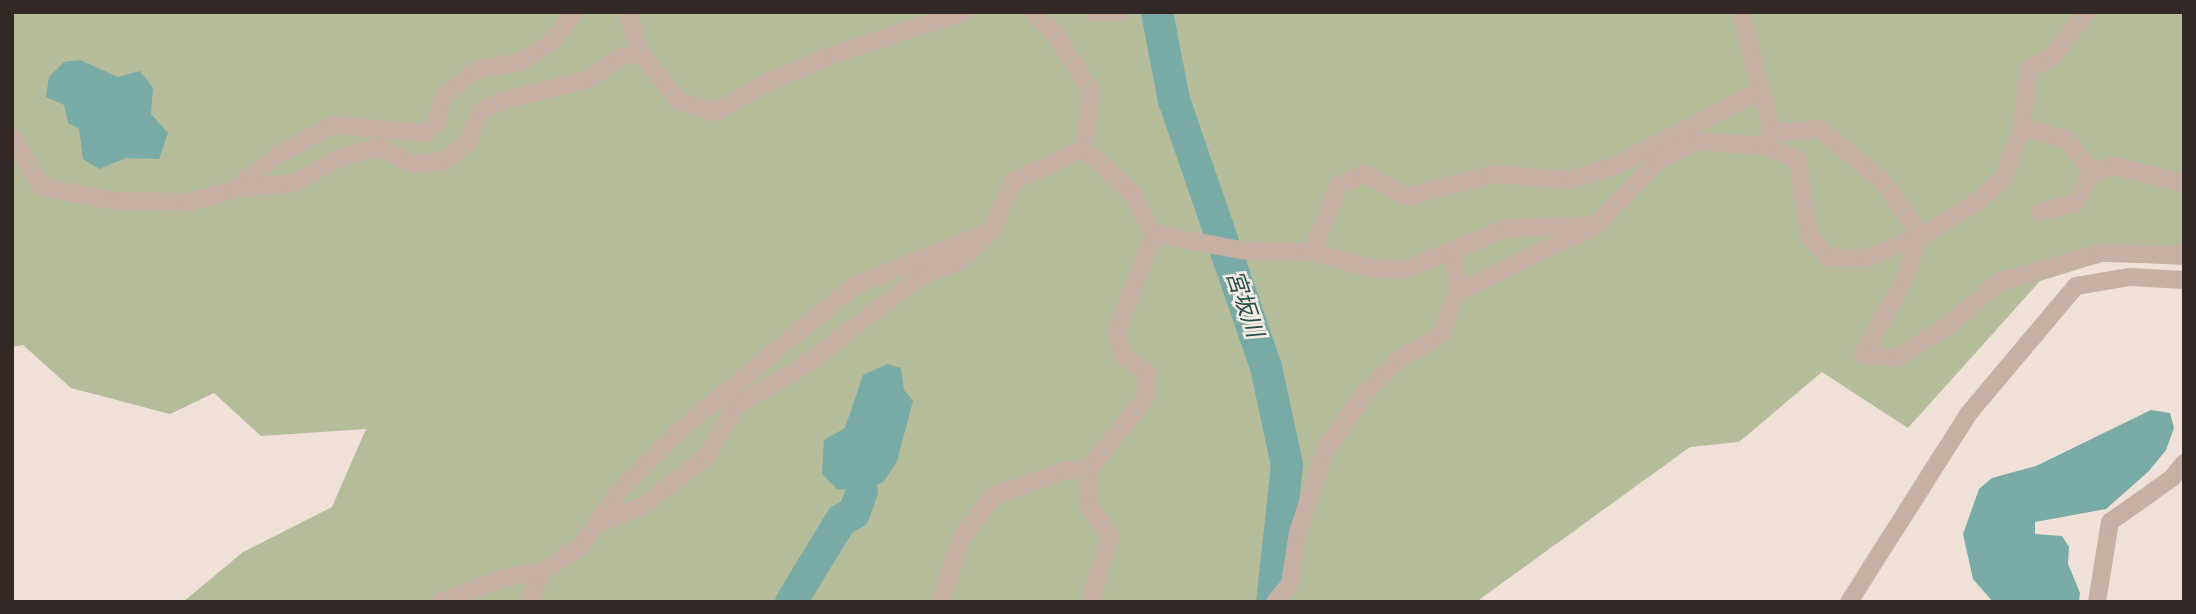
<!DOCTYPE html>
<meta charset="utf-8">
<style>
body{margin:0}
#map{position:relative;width:2196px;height:614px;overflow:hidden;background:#efe1d7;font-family:Signika,"Noto Sans JP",sans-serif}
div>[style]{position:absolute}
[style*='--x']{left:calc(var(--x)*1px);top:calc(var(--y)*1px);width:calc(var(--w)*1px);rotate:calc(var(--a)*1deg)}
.green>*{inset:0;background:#b4bc99}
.water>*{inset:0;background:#78aaa6}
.river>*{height:32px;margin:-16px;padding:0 16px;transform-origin:16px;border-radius:16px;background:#78aaa6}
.minor>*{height:18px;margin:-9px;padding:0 9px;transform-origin:9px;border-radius:9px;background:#c6b0a4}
span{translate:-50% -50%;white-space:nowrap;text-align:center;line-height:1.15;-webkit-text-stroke:5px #f7ebe3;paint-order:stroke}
.water-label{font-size:23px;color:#1e504e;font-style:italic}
.frame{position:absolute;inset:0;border:14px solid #322825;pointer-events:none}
</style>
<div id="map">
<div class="green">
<i style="clip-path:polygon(12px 12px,2184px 12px,2184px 265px,2105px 261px,2040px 281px,1908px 428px,1822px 372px,1739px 442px,1690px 447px,1476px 602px,183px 602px,243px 552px,332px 507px,366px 429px,261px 436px,214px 393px,170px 414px,71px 388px,23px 345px,12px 347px)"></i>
</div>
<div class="water">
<i style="clip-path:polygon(80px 60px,118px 77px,140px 71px,153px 88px,151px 114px,168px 133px,159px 159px,126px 158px,99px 169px,83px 159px,79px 129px,68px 123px,64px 105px,46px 97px,49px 77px,64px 62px)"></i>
<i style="clip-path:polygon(887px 364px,901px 368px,904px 390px,913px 401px,897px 461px,884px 481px,868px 491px,837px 489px,822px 474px,824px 440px,845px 428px,863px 375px)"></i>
<i style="clip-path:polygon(2151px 410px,2170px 413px,2174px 428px,2166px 450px,2149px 471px,2106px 509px,2035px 522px,2035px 534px,2062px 536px,2069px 547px,2068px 564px,2080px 593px,2079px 602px,1993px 602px,1973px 579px,1963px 534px,1979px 489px,1992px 478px,2036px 466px)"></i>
</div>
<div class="river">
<i style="--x:1157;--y:12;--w:90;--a:79.1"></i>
<i style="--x:1174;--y:100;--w:282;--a:71"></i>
<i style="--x:1266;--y:367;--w:100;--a:77.9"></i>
<i style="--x:1287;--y:465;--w:138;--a:96.2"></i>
<i style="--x:791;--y:602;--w:96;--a:-58.6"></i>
<i style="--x:841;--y:520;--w:15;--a:-28"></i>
<i style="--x:854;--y:513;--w:23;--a:-70"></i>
</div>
<div class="minor">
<i style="--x:628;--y:12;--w:42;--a:73.3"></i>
<i style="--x:640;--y:52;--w:63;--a:51.5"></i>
<i style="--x:679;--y:101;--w:39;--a:17"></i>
<i style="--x:716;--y:112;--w:58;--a:-30.1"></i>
<i style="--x:766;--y:83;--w:72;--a:-23"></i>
<i style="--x:832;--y:55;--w:138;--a:-18.2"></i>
<i style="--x:1034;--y:12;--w:33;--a:46"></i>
<i style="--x:1057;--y:36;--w:65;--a:58.3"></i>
<i style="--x:1091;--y:91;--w:57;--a:97"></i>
<i style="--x:1084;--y:148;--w:66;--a:43.2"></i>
<i style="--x:1132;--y:193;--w:47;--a:61.8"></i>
<i style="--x:1154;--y:234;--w:104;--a:110.9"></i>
<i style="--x:1117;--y:331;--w:24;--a:78"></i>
<i style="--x:1122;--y:354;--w:33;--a:38"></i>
<i style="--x:1148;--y:374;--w:23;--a:95"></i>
<i style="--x:1146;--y:397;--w:93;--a:128.5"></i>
<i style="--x:1088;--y:470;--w:36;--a:88"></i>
<i style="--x:1089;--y:506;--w:37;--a:55"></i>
<i style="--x:1110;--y:536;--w:69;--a:106.9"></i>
<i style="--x:1093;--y:12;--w:29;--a:0"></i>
<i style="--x:1741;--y:12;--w:81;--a:75.6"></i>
<i style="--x:2022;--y:127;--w:59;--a:-83.2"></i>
<i style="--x:2029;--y:68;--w:24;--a:-24"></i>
<i style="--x:2051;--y:58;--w:58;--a:-52"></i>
<i style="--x:12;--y:137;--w:58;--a:59"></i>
<i style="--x:42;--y:187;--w:74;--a:10.9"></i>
<i style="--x:115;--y:201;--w:75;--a:0.8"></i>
<i style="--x:190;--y:202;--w:47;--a:-16.1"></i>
<i style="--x:235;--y:189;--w:56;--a:-38.5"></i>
<i style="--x:279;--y:154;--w:61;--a:-28.2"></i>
<i style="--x:333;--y:125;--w:93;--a:4.9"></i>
<i style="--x:426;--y:133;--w:13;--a:-42"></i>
<i style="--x:436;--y:124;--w:29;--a:-74"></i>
<i style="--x:444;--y:96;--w:41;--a:-39.1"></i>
<i style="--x:476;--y:70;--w:44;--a:-10.5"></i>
<i style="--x:519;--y:62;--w:34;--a:-30"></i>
<i style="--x:549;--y:45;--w:42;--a:-51.8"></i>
<i style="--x:1764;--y:146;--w:37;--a:22"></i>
<i style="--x:1798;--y:160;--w:76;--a:81.7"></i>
<i style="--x:1809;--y:235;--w:30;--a:49"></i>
<i style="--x:1829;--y:258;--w:38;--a:0"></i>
<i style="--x:1867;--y:258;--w:58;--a:-22.2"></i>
<i style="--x:1921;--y:236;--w:68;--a:-31.1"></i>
<i style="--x:1979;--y:201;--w:35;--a:-44"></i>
<i style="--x:2004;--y:177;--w:53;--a:-70.2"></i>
<i style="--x:2022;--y:127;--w:47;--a:16.1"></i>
<i style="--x:2067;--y:140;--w:41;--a:52"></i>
<i style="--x:2092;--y:172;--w:24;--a:-15"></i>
<i style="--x:2115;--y:166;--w:71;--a:13.8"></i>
<i style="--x:235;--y:189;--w:59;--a:-5.8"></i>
<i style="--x:294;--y:183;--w:51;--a:-29.1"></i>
<i style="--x:339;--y:158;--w:41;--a:-15.4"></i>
<i style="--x:379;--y:147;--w:37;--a:27"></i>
<i style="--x:412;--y:164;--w:34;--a:-5"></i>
<i style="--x:446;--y:161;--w:28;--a:-41"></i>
<i style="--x:467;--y:143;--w:36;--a:-66"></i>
<i style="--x:482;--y:110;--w:21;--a:-25"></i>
<i style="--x:501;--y:101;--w:91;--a:-14"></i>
<i style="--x:589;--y:79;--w:38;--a:-35"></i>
<i style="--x:620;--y:57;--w:21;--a:-14"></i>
<i style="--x:2040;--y:212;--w:37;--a:-14"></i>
<i style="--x:2076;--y:203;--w:35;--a:-63"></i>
<i style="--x:1154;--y:234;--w:95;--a:10.4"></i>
<i style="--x:1247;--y:251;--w:65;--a:0.9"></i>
<i style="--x:1453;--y:250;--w:53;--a:157.8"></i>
<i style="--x:1404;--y:270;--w:33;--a:-177"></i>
<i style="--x:1371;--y:268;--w:61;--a:-164.8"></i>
<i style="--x:1312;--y:252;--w:72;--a:-68.1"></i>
<i style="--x:1339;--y:185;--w:28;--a:-23"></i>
<i style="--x:1365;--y:174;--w:48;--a:28.7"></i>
<i style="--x:1407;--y:197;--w:89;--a:-15"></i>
<i style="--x:1493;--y:174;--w:77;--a:4.5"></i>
<i style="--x:1570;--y:180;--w:48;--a:-18.1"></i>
<i style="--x:1616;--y:165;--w:163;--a:-27.3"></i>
<i style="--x:1761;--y:90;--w:45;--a:74.4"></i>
<i style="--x:1457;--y:292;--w:151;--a:-25.5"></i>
<i style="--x:596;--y:524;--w:50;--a:-21"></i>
<i style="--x:643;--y:506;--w:80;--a:-37.9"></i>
<i style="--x:706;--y:457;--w:61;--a:-59.2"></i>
<i style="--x:737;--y:405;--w:78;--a:-30.2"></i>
<i style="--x:804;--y:366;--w:148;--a:-37.6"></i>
<i style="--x:921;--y:276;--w:43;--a:-20.6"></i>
<i style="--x:961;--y:261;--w:35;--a:-45"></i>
<i style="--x:441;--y:602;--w:66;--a:-21.2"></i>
<i style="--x:503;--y:578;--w:41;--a:-9.9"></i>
<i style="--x:529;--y:602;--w:34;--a:-66"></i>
<i style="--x:543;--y:571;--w:45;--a:-33.3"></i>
<i style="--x:581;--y:546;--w:67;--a:-55.4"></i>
<i style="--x:619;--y:491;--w:83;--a:-45"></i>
<i style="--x:678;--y:432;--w:229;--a:-39.7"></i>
<i style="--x:854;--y:286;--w:148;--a:-21.9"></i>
<i style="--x:991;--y:231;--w:55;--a:-65.3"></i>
<i style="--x:1014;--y:181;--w:77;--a:-25.2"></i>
<i style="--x:940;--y:602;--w:66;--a:-71.6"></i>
<i style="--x:961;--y:539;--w:54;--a:-53.3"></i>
<i style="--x:993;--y:496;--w:77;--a:-19.6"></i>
<i style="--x:1066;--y:470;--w:22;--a:0"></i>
<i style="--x:1275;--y:602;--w:23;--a:-50"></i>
<i style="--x:1290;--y:584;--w:53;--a:-81.3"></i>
<i style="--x:1298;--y:532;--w:88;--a:-71.4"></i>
<i style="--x:1326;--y:449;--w:68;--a:-55.1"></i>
<i style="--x:1365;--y:393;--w:48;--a:-45"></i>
<i style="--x:1399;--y:359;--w:48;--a:-29.7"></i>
<i style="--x:1441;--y:335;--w:46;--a:-69.6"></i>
<i style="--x:1457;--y:292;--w:42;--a:-95.4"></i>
<i style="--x:1453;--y:250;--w:58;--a:-22.2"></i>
<i style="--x:1507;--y:228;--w:89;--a:-1.9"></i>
<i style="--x:1596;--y:225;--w:88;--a:-45.9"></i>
<i style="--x:1657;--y:162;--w:45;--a:-27.7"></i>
<i style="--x:1697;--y:141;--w:67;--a:4.3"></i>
<i style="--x:1764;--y:146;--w:16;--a:-55"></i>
<i style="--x:1773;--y:133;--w:47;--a:-4.9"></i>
<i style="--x:1820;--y:129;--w:83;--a:39.6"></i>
<i style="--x:1884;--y:182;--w:65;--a:55.6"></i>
<i style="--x:1921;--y:236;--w:59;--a:111.8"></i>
<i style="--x:1899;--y:291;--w:73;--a:119.7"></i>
<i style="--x:1863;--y:354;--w:34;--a:7"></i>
<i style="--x:1897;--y:358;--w:62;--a:-32.4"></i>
<i style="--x:1949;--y:325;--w:66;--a:-40.7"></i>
<i style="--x:1999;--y:282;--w:106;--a:-15.9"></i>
<i style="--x:2101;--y:253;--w:83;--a:1.4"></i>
<i style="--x:1849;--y:602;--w:224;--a:-57.6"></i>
<i style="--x:1969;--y:413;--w:166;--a:-49.9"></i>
<i style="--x:2076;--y:286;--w:55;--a:-9.5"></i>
<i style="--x:2130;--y:277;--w:54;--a:3.2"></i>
<i style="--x:2097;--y:602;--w:81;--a:-80.8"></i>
<i style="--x:2110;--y:522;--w:76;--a:-35.4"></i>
<i style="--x:2172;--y:478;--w:19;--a:-51"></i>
</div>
<div class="water-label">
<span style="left:1244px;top:304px;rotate:71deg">宮坂川</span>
</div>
<div class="frame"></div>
</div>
